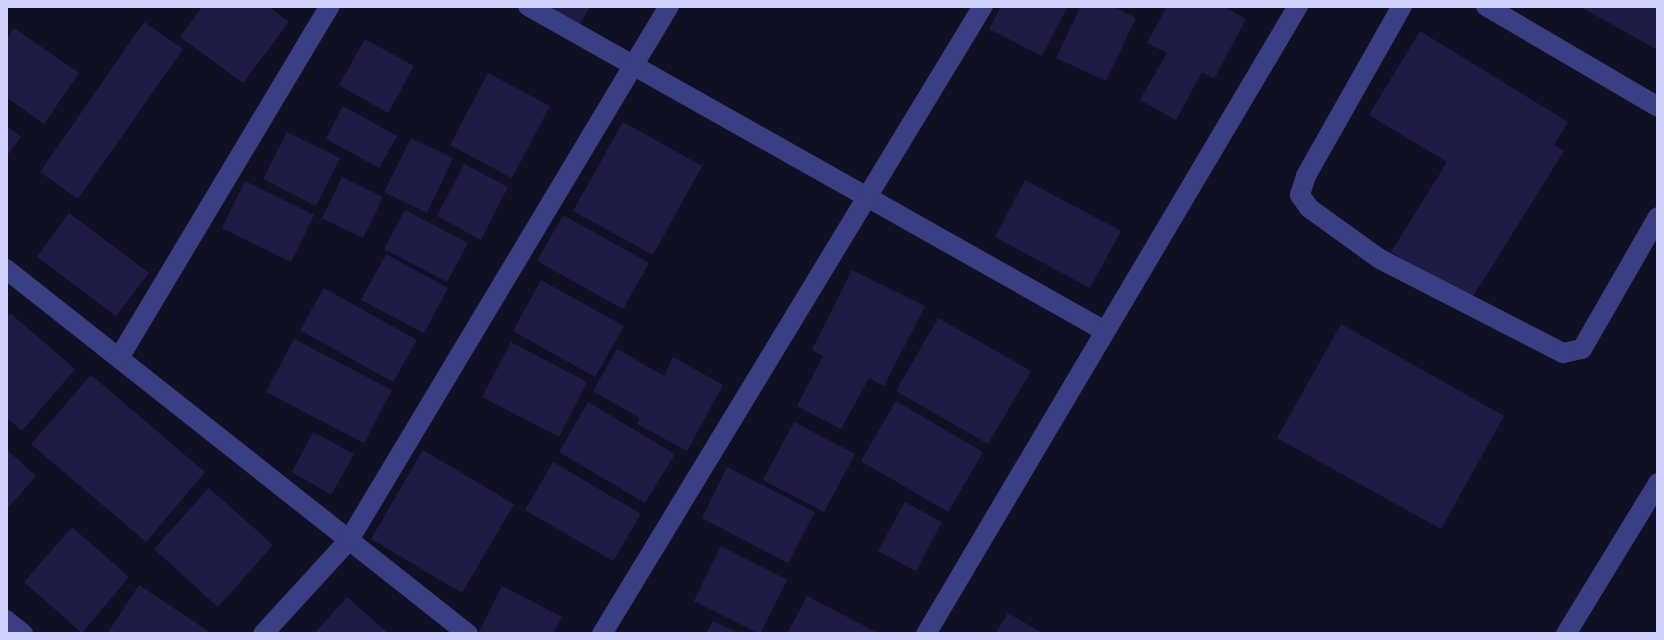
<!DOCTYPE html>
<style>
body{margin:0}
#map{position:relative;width:1664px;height:640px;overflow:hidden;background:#100f24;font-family:Ubuntu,sans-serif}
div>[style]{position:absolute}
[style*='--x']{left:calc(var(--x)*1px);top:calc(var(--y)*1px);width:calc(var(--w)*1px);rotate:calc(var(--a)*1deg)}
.building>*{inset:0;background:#201b44}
.minor>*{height:20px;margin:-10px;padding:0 10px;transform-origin:10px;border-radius:10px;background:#3a3e82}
span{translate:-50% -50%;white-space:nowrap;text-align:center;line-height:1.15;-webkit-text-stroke:6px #100f24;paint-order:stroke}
.frame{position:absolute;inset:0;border:8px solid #d3d2fe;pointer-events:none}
</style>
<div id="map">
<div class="building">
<i style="clip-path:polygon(203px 6px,268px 6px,289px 22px,243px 83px,180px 37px)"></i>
<i style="clip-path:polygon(548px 6px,590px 6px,580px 24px)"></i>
<i style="clip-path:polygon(1001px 6px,1068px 6px,1042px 56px,989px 29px)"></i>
<i style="clip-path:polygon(1081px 6px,1112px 6px,1136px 18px,1106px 81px,1056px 58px)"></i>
<i style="clip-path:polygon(1167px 6px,1223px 6px,1246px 19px,1214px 79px,1202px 72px,1176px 120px,1140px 100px,1167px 53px,1147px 43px)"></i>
<i style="clip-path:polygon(1579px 6px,1658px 6px,1658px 50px)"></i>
<i style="clip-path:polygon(144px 22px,183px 49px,78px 199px,40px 172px)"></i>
<i style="clip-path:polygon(14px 28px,79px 73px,44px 124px,6px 97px,6px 40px)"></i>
<i style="clip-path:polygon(1420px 31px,1568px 122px,1554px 145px,1564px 151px,1470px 301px,1391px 252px,1447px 162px,1369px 115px)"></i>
<i style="clip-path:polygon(365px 39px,414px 66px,388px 113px,339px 85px)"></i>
<i style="clip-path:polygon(488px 73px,550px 106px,512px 178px,450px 145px)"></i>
<i style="clip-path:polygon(343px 106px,397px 136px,379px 168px,326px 139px)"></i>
<i style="clip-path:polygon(623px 122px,702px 166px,653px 255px,573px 211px)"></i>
<i style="clip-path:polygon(6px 125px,21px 137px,6px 157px)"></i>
<i style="clip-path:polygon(287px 132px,340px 158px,316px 206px,263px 179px)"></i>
<i style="clip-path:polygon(411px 138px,453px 158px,427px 213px,384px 192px)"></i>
<i style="clip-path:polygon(464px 164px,508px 187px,481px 240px,437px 216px)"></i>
<i style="clip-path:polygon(342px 177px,383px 197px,363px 238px,322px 218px)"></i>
<i style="clip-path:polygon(1025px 180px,1121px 231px,1090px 288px,995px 237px)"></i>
<i style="clip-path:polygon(245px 181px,314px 215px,291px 262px,222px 228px)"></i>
<i style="clip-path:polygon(405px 210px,468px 243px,447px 282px,384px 249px)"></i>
<i style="clip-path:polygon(69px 213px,149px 273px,116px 316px,37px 257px)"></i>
<i style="clip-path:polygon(563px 215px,649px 263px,623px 309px,537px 261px)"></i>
<i style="clip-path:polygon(386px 254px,448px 288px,424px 333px,361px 300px)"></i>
<i style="clip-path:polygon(852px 270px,925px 306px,884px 386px,869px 378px,841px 429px,797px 406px,823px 356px,812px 350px)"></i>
<i style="clip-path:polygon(541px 280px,624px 326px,595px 377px,513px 331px)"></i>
<i style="clip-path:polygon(324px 288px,417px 340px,393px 382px,300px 330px)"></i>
<i style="clip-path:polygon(10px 313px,75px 369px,22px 431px,6px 417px,6px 317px)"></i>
<i style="clip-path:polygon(938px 318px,1031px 371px,988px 444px,896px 391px)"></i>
<i style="clip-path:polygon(1341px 324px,1504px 416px,1441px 529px,1277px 438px)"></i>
<i style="clip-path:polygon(294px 339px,392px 390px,364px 443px,266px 392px)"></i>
<i style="clip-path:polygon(511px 342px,587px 382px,559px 437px,482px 397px)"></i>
<i style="clip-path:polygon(617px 349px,664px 376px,673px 357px,723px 385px,687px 451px,637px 424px,640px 418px,593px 391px)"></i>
<i style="clip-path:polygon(91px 375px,205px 472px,146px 542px,31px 444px)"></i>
<i style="clip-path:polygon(896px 401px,983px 452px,948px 512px,861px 461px)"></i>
<i style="clip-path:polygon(588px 402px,675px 454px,645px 503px,559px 452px)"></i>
<i style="clip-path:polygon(794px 422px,855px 454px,824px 512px,763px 480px)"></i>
<i style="clip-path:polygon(313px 432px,354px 454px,331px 495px,292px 472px)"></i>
<i style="clip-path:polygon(6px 449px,36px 476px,6px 510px)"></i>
<i style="clip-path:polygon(423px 450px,514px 504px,462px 593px,371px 539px)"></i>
<i style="clip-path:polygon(553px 462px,641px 514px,613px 561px,525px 510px)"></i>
<i style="clip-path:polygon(727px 467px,815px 512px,788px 563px,702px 518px)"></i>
<i style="clip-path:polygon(209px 488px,273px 545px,218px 607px,154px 549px)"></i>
<i style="clip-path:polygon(905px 502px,942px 522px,916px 571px,878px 551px)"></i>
<i style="clip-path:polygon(72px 527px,129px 577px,82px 633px,24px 582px)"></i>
<i style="clip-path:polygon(721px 546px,787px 580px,760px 634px,694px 601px)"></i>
<i style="clip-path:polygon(139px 585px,208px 631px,206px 634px,107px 634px)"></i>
<i style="clip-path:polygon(502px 586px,562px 617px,553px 634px,478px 634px)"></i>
<i style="clip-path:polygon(807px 596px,880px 634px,787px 634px)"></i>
<i style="clip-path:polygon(347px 597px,389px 634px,314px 634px)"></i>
<i style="clip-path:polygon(1008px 613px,1044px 634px,995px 634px)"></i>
<i style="clip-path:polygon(713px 621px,740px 634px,706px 634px)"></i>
</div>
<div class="minor">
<i style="--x:528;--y:6;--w:660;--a:29.4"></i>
<i style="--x:1402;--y:6;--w:195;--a:119.5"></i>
<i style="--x:1306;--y:176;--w:20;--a:108"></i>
<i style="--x:1300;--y:195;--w:16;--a:55"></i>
<i style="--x:1309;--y:208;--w:87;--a:35.7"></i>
<i style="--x:1380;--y:259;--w:206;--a:27.2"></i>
<i style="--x:1563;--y:353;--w:19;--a:-12"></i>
<i style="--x:1582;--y:349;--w:152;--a:-60.1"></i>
<i style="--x:1486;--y:6;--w:199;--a:30.4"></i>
<i style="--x:6;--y:269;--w:589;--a:38.31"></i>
<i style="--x:119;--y:358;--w:410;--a:-59.1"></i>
<i style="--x:6;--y:620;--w:22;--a:39"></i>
<i style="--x:263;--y:634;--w:127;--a:-47.5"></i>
<i style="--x:349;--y:540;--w:623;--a:-59.07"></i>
<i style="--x:602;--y:634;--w:735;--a:-58.76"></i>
<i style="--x:926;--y:634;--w:730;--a:-59.36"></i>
<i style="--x:1566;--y:634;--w:177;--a:-58.6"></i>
</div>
<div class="frame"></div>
</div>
